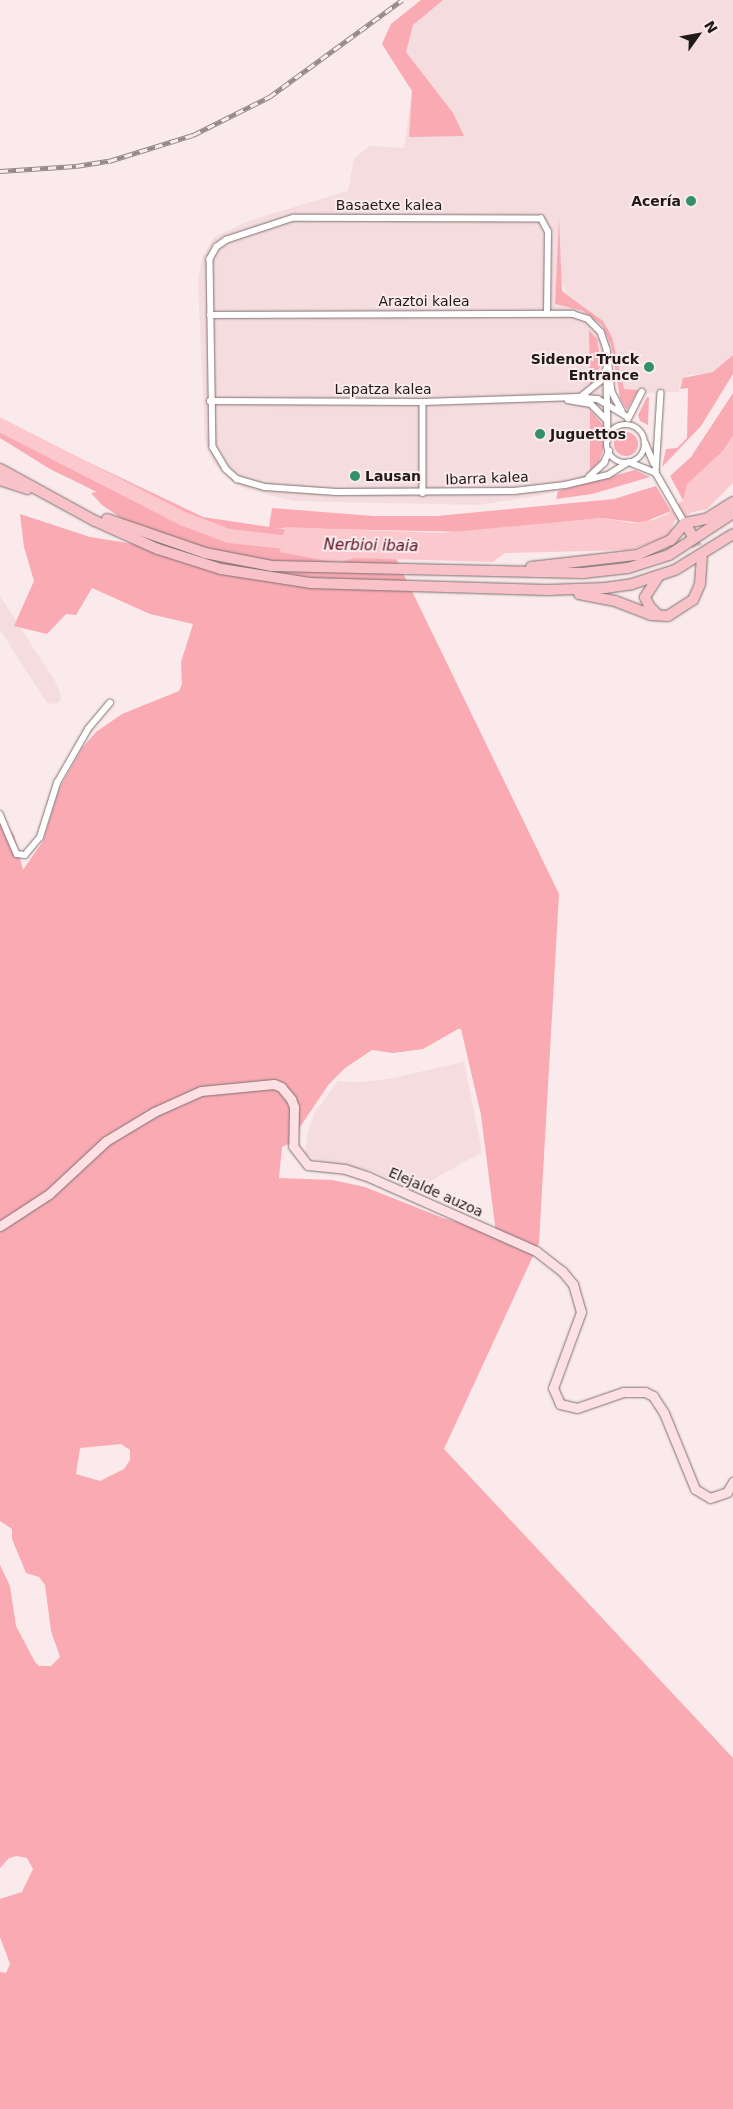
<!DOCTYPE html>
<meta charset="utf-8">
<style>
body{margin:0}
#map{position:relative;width:733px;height:2109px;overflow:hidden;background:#faeaeb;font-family:"DejaVu Sans",sans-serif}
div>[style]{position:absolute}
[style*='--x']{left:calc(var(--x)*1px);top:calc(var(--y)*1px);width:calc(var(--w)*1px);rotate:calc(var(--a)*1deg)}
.built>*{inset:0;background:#f5dcde}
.green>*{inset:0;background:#f9aab3}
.round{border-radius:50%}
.water>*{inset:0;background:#fbc8cd}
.river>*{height:14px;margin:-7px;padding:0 7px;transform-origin:7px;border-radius:7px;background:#fbc8cd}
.primary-tunnel>*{height:10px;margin-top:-5px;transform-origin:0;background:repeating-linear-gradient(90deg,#cec0c1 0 10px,transparent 0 15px)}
.roads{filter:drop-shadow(0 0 1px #7d7071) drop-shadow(0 0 1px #7d7071)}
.street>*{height:5.5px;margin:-2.75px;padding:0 2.75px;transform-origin:2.75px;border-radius:2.75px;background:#fff}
.street>.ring{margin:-2.75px;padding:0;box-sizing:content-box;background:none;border:5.5px solid #fff;border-radius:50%}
.secondary>*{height:9px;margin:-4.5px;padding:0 4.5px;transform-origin:4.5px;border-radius:4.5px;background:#fce0e4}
.primary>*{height:10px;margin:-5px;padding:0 5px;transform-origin:5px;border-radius:5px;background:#f8c2c8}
.rail>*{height:4.5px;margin-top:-2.25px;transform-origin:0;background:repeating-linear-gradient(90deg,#faeaeb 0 8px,#94898a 0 16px);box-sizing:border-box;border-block:1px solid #94898a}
.dots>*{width:14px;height:14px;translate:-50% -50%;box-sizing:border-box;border:2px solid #faeaeb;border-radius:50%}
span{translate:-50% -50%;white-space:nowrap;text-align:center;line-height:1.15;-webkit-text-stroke:4px #faeaeb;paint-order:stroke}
.poi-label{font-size:14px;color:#201a1b;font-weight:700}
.right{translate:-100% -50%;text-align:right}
.left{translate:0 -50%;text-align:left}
.street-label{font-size:14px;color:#201a1b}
.water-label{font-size:15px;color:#550d20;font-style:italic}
.north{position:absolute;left:673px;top:10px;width:50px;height:50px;-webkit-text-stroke:4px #faeaeb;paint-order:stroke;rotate:58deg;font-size:14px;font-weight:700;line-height:20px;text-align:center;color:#201a1b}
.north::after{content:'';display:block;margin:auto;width:18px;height:22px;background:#201a1b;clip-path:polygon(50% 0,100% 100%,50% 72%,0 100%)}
</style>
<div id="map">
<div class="built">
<i style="clip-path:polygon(421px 0,733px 0,733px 355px,713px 373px,687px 375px,680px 383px,679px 392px,620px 394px,615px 349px,603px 321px,568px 294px,562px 282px,559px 227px,555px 304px,583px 311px,602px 325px,611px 345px,602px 371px,605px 440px,598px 481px,542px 495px,479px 505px,294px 501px,250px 490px,236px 485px,213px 463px,205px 441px,198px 282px,202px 258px,214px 237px,251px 220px,348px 191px,354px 158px,370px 146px,404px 148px,412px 91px,382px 44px,391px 24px)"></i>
<i style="clip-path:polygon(0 596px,58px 686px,61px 700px,56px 704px,47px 703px,0 630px)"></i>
<i style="clip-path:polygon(464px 1062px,482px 1152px,413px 1191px,373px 1171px,320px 1161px,305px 1154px,307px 1134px,315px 1112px,338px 1081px,361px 1082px,388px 1079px)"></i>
</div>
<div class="green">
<i style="clip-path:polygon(421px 0,443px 0,413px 25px,406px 52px,453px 113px,464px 136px,409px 137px,412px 91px,382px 44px,391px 24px)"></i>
<i style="clip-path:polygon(559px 219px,562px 291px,603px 321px,612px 337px,624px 389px,638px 390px,627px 410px,620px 398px,611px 345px,602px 325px,583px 311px,555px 304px)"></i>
<i style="clip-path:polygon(589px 330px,597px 339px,601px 365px,590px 386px)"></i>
<i style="clip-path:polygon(733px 355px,733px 374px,701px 426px,662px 467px,666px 449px,677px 448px,687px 438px,688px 388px,680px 389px,683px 378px,713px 372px)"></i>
<i style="clip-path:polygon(733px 393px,733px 436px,723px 451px,692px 480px,683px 500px,670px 476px,691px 457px)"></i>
<i style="clip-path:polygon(647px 397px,649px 397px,648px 425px,640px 421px,638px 415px)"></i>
<i style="clip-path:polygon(590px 410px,603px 425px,604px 446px,599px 462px,590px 470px)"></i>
<i style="clip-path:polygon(evenodd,0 420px,203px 517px,269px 527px,272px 508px,373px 516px,437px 516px,614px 499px,656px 486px,671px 511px,642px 523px,602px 518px,472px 532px,277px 528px,390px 546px,559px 894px,539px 1243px,444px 1449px,733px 1758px,733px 2109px,0 2109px,0 1972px,6px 1973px,10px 1964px,0 1937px,0 1899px,22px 1892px,33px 1869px,27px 1858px,17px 1856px,9px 1858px,0 1868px,0 1565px,10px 1586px,16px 1626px,35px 1662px,39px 1666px,51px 1666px,60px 1657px,51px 1631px,45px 1585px,39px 1577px,26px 1573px,12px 1539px,12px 1529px,0 1521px,0 820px,14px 835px,23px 870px,43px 841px,59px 789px,82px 748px,96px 732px,122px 714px,179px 691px,182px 684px,181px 662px,193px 624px,150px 614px,92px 588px,76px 615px,66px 614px,47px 634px,14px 626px,34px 581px,24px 547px,20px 514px,90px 537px,134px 544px,143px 539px,137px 529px,102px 505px,91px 493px,97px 492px,50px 469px,0 438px,0 420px,458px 1029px,461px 1029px,481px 1115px,496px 1233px,443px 1218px,365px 1187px,332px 1180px,279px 1178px,282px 1147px,297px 1140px,300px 1127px,329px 1084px,345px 1068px,372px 1050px,393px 1053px,423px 1049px,458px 1029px,0 420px,121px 1444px,130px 1450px,130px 1460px,124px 1469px,100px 1481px,76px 1474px,80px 1448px,121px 1444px)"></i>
<i class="round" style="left:614px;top:432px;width:24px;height:24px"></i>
<i style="clip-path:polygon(635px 470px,650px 477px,592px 494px,556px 499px,558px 491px)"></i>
</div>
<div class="water">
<i style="clip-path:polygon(733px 436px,733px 483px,707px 509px,693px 512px,674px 521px,671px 534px,665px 538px,629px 550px,505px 553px,493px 562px,355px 558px,338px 563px,280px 552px,285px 527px,441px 533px,602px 518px,632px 523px,653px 520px,666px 515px,683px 500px,687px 484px,723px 451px)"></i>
</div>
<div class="river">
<i style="--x:0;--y:425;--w:207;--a:27.1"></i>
<i style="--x:184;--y:519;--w:48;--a:20.7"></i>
<i style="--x:229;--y:536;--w:71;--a:6.4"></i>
</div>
<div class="primary-tunnel">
<i style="--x:693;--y:537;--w:23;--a:67"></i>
</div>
<div class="roads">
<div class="street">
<i style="--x:547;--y:313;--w:81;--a:-89.3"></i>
<i style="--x:548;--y:232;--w:15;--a:-118"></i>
<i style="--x:541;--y:219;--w:247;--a:-179.8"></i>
<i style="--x:294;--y:218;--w:71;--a:161.8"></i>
<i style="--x:227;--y:240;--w:12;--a:145"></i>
<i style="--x:217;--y:247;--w:14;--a:120"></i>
<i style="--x:210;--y:259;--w:188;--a:89.1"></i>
<i style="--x:213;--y:447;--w:26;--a:59"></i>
<i style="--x:226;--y:469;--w:15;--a:42"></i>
<i style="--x:237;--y:479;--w:29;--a:16"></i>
<i style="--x:265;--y:487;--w:71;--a:4"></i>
<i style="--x:336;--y:492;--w:178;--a:-0.3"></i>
<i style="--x:514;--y:491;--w:51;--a:-6.7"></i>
<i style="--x:565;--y:485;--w:44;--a:-13.1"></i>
<i style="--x:608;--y:475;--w:22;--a:-32"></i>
<i style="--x:210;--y:315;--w:363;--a:-0.2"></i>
<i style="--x:573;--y:314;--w:16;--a:18"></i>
<i style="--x:588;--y:319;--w:18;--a:45"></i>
<i style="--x:601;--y:332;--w:18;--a:71"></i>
<i style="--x:607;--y:349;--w:43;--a:83.4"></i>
<i style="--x:612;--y:392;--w:21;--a:62"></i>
<i style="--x:607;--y:376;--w:64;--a:89.1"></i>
<i style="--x:661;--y:393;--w:80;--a:93.6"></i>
<i style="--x:656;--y:473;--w:58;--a:59.9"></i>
<i style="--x:582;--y:396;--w:27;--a:-39"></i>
<i style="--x:603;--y:379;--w:16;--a:-72"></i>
<i style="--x:568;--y:400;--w:23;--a:10"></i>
<i style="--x:591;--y:404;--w:23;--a:45"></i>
<i style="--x:210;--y:401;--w:213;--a:0.3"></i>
<i style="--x:423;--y:402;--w:155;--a:-1.8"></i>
<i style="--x:578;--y:397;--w:20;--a:6"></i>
<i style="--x:598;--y:399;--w:35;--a:31"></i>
<i style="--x:423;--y:402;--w:91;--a:90"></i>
<i style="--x:628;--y:419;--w:30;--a:-63"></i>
<i class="ring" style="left:607px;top:425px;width:32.5px;height:32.5px"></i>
<i style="--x:645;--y:442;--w:23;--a:67"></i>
<i style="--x:629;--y:462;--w:29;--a:22"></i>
<i style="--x:589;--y:477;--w:21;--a:-43"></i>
<i style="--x:604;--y:463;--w:13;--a:-67"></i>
<i style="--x:0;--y:814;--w:43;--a:67"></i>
<i style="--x:17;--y:854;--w:8;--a:7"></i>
<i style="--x:25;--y:855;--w:23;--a:-50"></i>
<i style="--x:40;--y:837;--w:57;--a:-72.5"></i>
<i style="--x:57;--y:783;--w:62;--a:-60.1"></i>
<i style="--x:88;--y:729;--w:34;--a:-50"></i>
</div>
<div class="secondary">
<i style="--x:0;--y:1226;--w:59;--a:-33.1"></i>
<i style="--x:49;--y:1194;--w:78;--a:-42.9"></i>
<i style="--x:106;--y:1141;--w:56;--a:-31.1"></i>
<i style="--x:154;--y:1112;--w:51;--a:-24.1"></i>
<i style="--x:201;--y:1091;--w:73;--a:-5.5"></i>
<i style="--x:274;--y:1084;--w:8;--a:23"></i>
<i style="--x:281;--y:1087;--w:16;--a:50"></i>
<i style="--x:291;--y:1099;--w:9;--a:69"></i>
<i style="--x:294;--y:1107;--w:39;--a:91"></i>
<i style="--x:293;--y:1146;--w:24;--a:52"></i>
<i style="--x:308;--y:1165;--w:37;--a:6"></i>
<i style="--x:345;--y:1169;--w:25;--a:18"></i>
<i style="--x:369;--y:1177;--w:183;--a:23.9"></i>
<i style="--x:536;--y:1251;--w:33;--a:38"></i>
<i style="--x:562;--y:1271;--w:17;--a:50"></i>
<i style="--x:573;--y:1284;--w:29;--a:74"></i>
<i style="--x:581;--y:1312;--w:81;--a:110.2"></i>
<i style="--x:553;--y:1388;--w:17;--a:66"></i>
<i style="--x:560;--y:1404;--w:17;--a:13"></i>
<i style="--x:577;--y:1408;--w:49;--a:-19.2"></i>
<i style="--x:623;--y:1392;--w:22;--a:0"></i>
<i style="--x:645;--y:1392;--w:9;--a:27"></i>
<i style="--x:653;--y:1396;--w:20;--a:57"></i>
<i style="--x:664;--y:1413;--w:82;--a:67.8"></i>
<i style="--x:695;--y:1489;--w:17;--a:31"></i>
<i style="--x:710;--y:1498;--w:18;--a:-19"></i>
<i style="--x:727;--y:1492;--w:12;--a:-59"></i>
</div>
<div class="primary">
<i style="--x:0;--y:469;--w:108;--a:28.7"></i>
<i style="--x:95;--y:521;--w:69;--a:24"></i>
<i style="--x:158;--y:549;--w:66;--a:17.6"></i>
<i style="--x:221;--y:569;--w:90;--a:8.9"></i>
<i style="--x:310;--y:583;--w:237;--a:1.7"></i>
<i style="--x:547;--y:590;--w:58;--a:-2"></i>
<i style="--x:605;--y:588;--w:27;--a:-8"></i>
<i style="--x:632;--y:584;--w:45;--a:-18"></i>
<i style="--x:675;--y:570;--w:68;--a:-31.8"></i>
<i style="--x:0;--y:480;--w:29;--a:18"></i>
<i style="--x:107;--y:519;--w:104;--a:19.1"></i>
<i style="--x:205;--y:553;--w:68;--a:11"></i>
<i style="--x:272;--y:566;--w:311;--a:1.3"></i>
<i style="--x:583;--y:573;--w:45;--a:-6.3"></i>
<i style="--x:628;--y:568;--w:43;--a:-17.6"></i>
<i style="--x:669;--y:555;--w:77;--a:-33.3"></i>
<i style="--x:685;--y:523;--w:16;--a:60"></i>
<i style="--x:531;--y:567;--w:107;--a:-6.5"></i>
<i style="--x:637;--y:555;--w:37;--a:-24"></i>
<i style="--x:671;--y:540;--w:22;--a:-51"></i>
<i style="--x:685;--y:523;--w:21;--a:-11"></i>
<i style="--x:706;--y:519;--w:32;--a:-32"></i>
<i style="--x:658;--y:577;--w:24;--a:123"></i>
<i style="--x:645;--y:597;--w:10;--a:66"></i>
<i style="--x:649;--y:606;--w:13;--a:45"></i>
<i style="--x:579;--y:594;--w:37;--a:11"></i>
<i style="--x:615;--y:601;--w:39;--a:21"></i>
<i style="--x:651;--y:615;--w:17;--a:3"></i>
<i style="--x:668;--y:616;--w:30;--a:-33"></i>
<i style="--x:693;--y:600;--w:17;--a:-66"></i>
<i style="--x:700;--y:584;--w:26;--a:-86"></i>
</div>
</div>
<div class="rail">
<i style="--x:0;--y:171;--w:76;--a:-3.8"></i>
<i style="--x:76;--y:166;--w:33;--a:-9"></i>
<i style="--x:109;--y:161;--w:88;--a:-17.2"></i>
<i style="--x:193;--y:135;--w:85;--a:-26.6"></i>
<i style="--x:269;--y:97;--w:165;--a:-36.1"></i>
</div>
<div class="dots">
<i style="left:691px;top:201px;background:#339169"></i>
<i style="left:649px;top:367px;background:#339169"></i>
<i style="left:540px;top:434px;background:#339169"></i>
<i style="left:355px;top:476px;background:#339169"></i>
</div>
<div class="poi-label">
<span class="right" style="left:681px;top:201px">Acería</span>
<span class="right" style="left:639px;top:367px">Sidenor Truck<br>Entrance</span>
<span class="left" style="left:550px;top:434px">Juguettos</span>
<span class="left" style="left:365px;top:476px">Lausan</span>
</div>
<div class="street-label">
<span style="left:389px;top:205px">Basaetxe kalea</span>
<span style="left:424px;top:301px">Araztoi kalea</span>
<span style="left:383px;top:389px">Lapatza kalea</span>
<span style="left:487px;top:478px;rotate:-2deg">Ibarra kalea</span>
<span style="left:436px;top:1192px;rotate:24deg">Elejalde auzoa</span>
</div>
<div class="water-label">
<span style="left:371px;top:546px;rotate:1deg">Nerbioi ibaia</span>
</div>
<div class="north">N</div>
</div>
